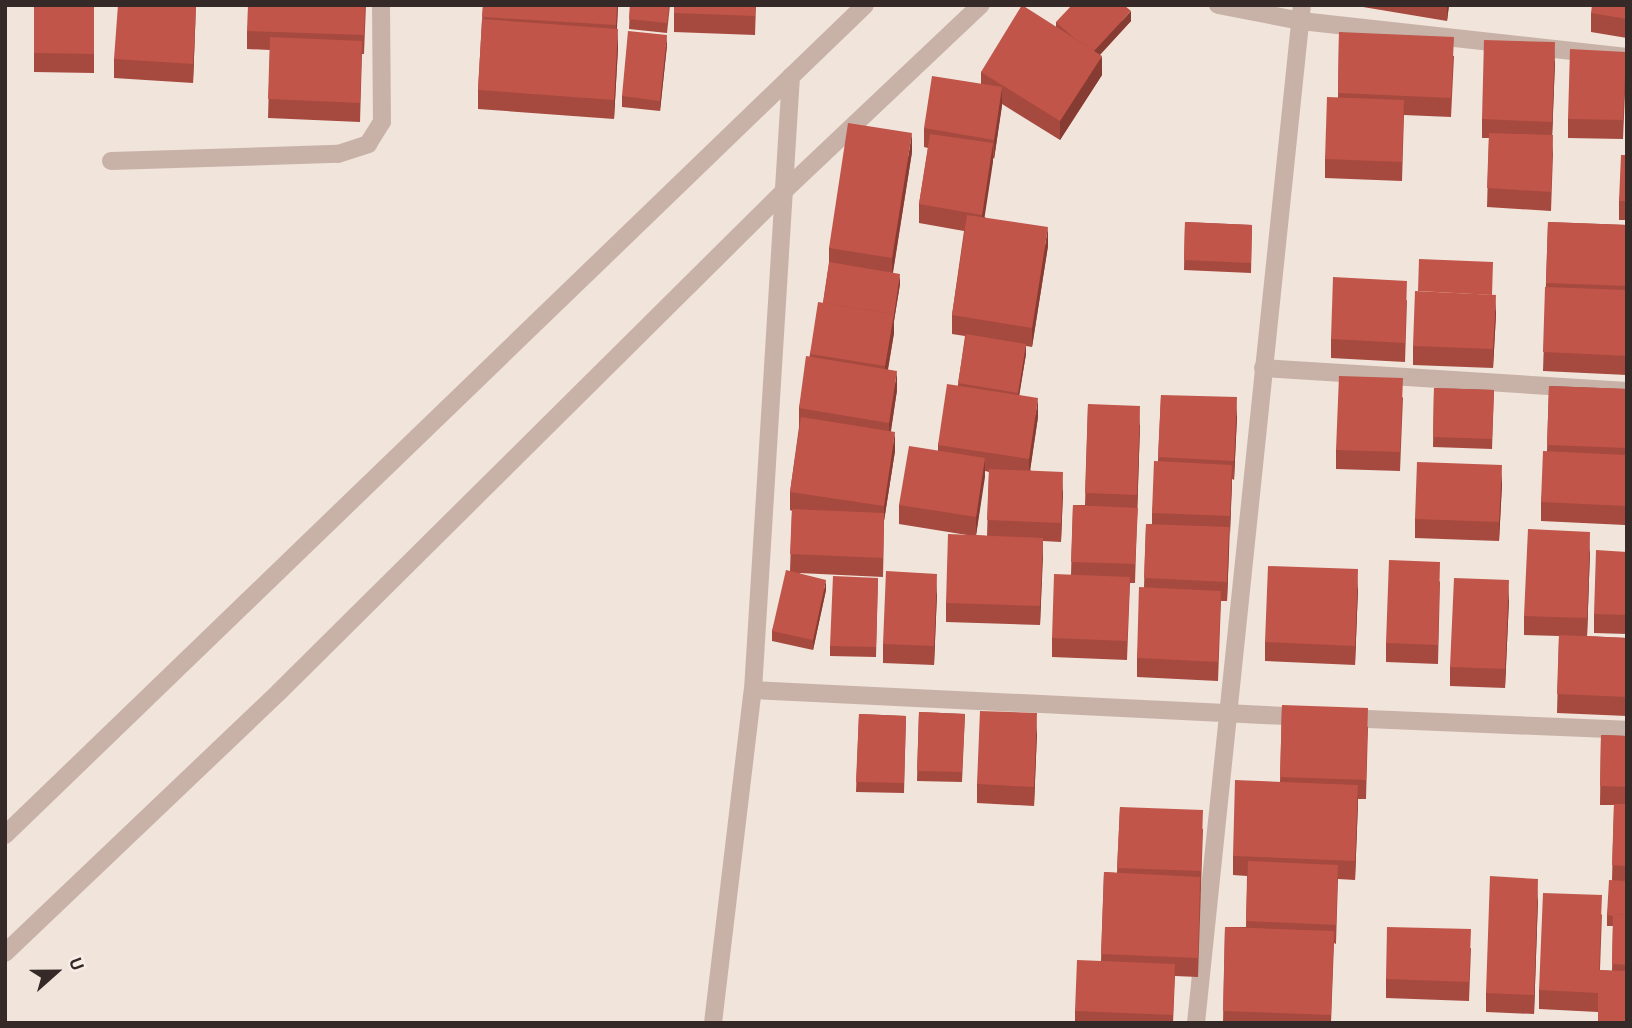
<!DOCTYPE html>
<style>
body{margin:0}
#map{position:relative;width:1632px;height:1028px;overflow:hidden;background:#f1e4db;font-family:"Alegreya Sans",sans-serif}
div>[style]{position:absolute}
[style*='--x']{left:calc(var(--x)*1px);top:calc(var(--y)*1px);width:calc(var(--w)*1px);rotate:calc(var(--a)*1deg)}
.minor>*{height:18px;margin:-9px;padding:0 9px;transform-origin:9px;border-radius:9px;background:#c8b2a8}
.wall>*{inset:0;background:#a6493f}
.shaded-wall>*{inset:0;background:#873c33}
.building>*{inset:0;background:#c15549}
span{translate:-50% -50%;white-space:nowrap;text-align:center;line-height:1.15;-webkit-text-stroke:5px #f8eee7;paint-order:stroke}
.frame{position:absolute;inset:0;border:7px solid #352a28;pointer-events:none}
.north{position:absolute;left:21px;top:937px;width:70px;height:70px;-webkit-text-stroke:5px #f8eee7;paint-order:stroke;rotate:69deg;font-size:19px;font-weight:700;line-height:28px;text-align:center;color:#352a28}
.north::after{content:'';display:block;margin:auto;width:24px;height:32px;background:#352a28;clip-path:polygon(50% 0,100% 100%,50% 72%,0 100%)}
</style>
<div id="map">
<div class="minor">
<i style="--x:1218;--y:5;--w:85;--a:10.9"></i>
<i style="--x:1301;--y:21;--w:328;--a:6.3"></i>
<i style="--x:111;--y:161;--w:227;--a:-1.8"></i>
<i style="--x:338;--y:154;--w:32;--a:-18"></i>
<i style="--x:368;--y:144;--w:26;--a:-58"></i>
<i style="--x:382;--y:122;--w:117;--a:-90.5"></i>
<i style="--x:1263;--y:368;--w:365;--a:3.6"></i>
<i style="--x:753;--y:690;--w:553;--a:2.8"></i>
<i style="--x:1344;--y:718;--w:283;--a:2.4"></i>
<i style="--x:5;--y:835;--w:1195;--a:-43.98"></i>
<i style="--x:5;--y:953;--w:378;--a:-43.6"></i>
<i style="--x:279;--y:692;--w:711;--a:-44.77"></i>
<i style="--x:784;--y:191;--w:271;--a:-43.4"></i>
<i style="--x:713;--y:1023;--w:335;--a:-83.2"></i>
<i style="--x:753;--y:690;--w:615;--a:-86.46"></i>
<i style="--x:1196;--y:1023;--w:1024;--a:-84.06"></i>
</div>
<div class="wall">
<i style="clip-path:polygon(34px 5px,94px 5px,94px 73px,34px 72px)"></i>
<i style="clip-path:polygon(196px 5px,193px 83px,114px 78px,114px 59px)"></i>
<i style="clip-path:polygon(366px 5px,364px 54px,362px 54px,360px 122px,268px 118px,270px 50px,247px 49px,247px 31px)"></i>
<i style="clip-path:polygon(483px 5px,618px 5px,617px 28px,618px 48px,614px 119px,478px 109px,478px 90px)"></i>
<i style="clip-path:polygon(630px 5px,670px 5px,667px 33px,629px 29px)"></i>
<i style="clip-path:polygon(674px 5px,756px 5px,755px 35px,674px 32px)"></i>
<i style="clip-path:polygon(1351px 5px,1449px 5px,1447px 21px)"></i>
<i style="clip-path:polygon(1627px 5px,1627px 38px,1591px 32px,1591px 13px)"></i>
<i style="clip-path:polygon(evenodd,1131px 21px,1100px 55px,1102px 75px,1060px 140px,1002px 104px,994px 159px,993px 158px,984px 217px,1048px 246px,1032px 347px,1026px 346px,1026px 354px,1019px 395px,1038px 417px,1030px 470px,1063px 491px,1061px 542px,1043px 541px,1040px 625px,946px 622px,946px 603px,967px 535px,899px 524px,899px 505px,938px 451px,938px 445px,958px 385px,965px 336px,952px 334px,952px 315px,964px 231px,919px 223px,919px 204px,928px 148px,924px 147px,924px 128px,981px 84px,981px 72px,1056px 27px,1056px 22px,1131px 21px,985px 471px,989px 472px,987px 536px,976px 535px,985px 471px)"></i>
<i style="clip-path:polygon(1339px 32px,1454px 56px,1451px 117px,1404px 115px,1402px 181px,1325px 178px,1325px 159px,1338px 98px)"></i>
<i style="clip-path:polygon(667px 45px,660px 111px,622px 107px,622px 96px)"></i>
<i style="clip-path:polygon(1555px 61px,1552px 135px,1553px 154px,1551px 211px,1487px 207px,1489px 138px,1482px 138px,1482px 119px)"></i>
<i style="clip-path:polygon(1626px 71px,1623px 139px,1568px 138px,1568px 119px)"></i>
<i style="clip-path:polygon(912px 152px,893px 273px,900px 284px,894px 321px,894px 333px,888px 370px,897px 390px,891px 431px,895px 451px,884px 521px,883px 577px,799px 573px,826px 590px,813px 650px,772px 641px,772px 631px,790px 571px,792px 511px,790px 510px,790px 492px,799px 427px,799px 408px,810px 354px,823px 303px,829px 264px,829px 248px)"></i>
<i style="clip-path:polygon(1627px 155px,1627px 220px,1619px 220px,1619px 201px)"></i>
<i style="clip-path:polygon(1185px 222px,1252px 225px,1251px 273px,1184px 270px)"></i>
<i style="clip-path:polygon(1548px 222px,1627px 225px,1627px 375px,1543px 371px)"></i>
<i style="clip-path:polygon(1492px 295px,1496px 314px,1493px 368px,1413px 365px,1413px 346px)"></i>
<i style="clip-path:polygon(1407px 300px,1405px 362px,1331px 358px,1331px 339px)"></i>
<i style="clip-path:polygon(1549px 386px,1627px 389px,1627px 473px,1625px 525px,1541px 521px,1541px 502px,1547px 451px)"></i>
<i style="clip-path:polygon(1434px 388px,1494px 390px,1492px 449px,1433px 447px)"></i>
<i style="clip-path:polygon(1161px 395px,1237px 416px,1234px 480px,1232px 479px,1227px 601px,1221px 601px,1218px 681px,1137px 677px,1137px 658px,1144px 587px,1146px 524px,1152px 524px,1152px 513px,1158px 461px)"></i>
<i style="clip-path:polygon(1403px 397px,1400px 471px,1336px 469px,1336px 450px)"></i>
<i style="clip-path:polygon(1088px 404px,1140px 425px,1135px 583px,1130px 583px,1127px 660px,1052px 657px,1052px 638px,1071px 575px,1073px 505px,1085px 505px)"></i>
<i style="clip-path:polygon(1502px 484px,1499px 541px,1415px 538px,1415px 519px)"></i>
<i style="clip-path:polygon(1590px 551px,1587px 636px,1627px 638px,1627px 716px,1557px 713px,1559px 636px,1524px 635px,1524px 616px)"></i>
<i style="clip-path:polygon(1627px 552px,1627px 634px,1594px 633px,1594px 614px)"></i>
<i style="clip-path:polygon(878px 578px,876px 657px,830px 656px,830px 646px)"></i>
<i style="clip-path:polygon(1440px 581px,1438px 664px,1386px 662px,1386px 643px)"></i>
<i style="clip-path:polygon(1358px 588px,1355px 665px,1265px 661px,1265px 642px)"></i>
<i style="clip-path:polygon(937px 593px,934px 665px,883px 663px,883px 644px)"></i>
<i style="clip-path:polygon(1509px 599px,1505px 688px,1450px 686px,1450px 667px)"></i>
<i style="clip-path:polygon(1282px 705px,1368px 727px,1366px 799px,1358px 799px,1355px 880px,1338px 879px,1336px 944px,1334px 943px,1331px 1023px,1223px 1023px,1225px 927px,1246px 927px,1247px 876px,1233px 875px,1233px 856px,1280px 782px)"></i>
<i style="clip-path:polygon(919px 712px,965px 714px,962px 782px,917px 781px)"></i>
<i style="clip-path:polygon(859px 714px,906px 716px,904px 793px,856px 792px)"></i>
<i style="clip-path:polygon(1037px 732px,1034px 806px,977px 803px,977px 784px)"></i>
<i style="clip-path:polygon(1601px 735px,1627px 736px,1627px 1023px,1598px 1012px,1539px 1009px,1539px 990px,1602px 914px,1600px 970px,1612px 971px,1613px 926px,1607px 926px,1607px 915px,1612px 880px,1614px 805px,1600px 805px)"></i>
<i style="clip-path:polygon(1120px 807px,1203px 829px,1198px 977px,1175px 976px,1173px 1023px,1075px 1023px,1075px 1011px,1101px 961px,1104px 872px,1117px 873px)"></i>
<i style="clip-path:polygon(1538px 898px,1534px 1014px,1486px 1012px,1486px 993px)"></i>
<i style="clip-path:polygon(1471px 948px,1469px 1001px,1386px 998px,1386px 979px)"></i>
</div>
<div class="shaded-wall">
<i style="clip-path:polygon(196px 5px,193px 83px,193px 64px)"></i>
<i style="clip-path:polygon(617px 5px,618px 5px,616px 44px,616px 25px)"></i>
<i style="clip-path:polygon(1447px 5px,1449px 5px,1447px 21px)"></i>
<i style="clip-path:polygon(1131px 11px,1131px 21px,1091px 64px,1091px 54px)"></i>
<i style="clip-path:polygon(618px 29px,618px 48px,614px 119px,614px 100px)"></i>
<i style="clip-path:polygon(667px 35px,667px 45px,660px 111px,660px 101px)"></i>
<i style="clip-path:polygon(1555px 42px,1555px 61px,1552px 141px,1552px 122px)"></i>
<i style="clip-path:polygon(1102px 56px,1102px 75px,1060px 140px,1060px 121px)"></i>
<i style="clip-path:polygon(1002px 87px,1002px 106px,994px 159px,994px 140px)"></i>
<i style="clip-path:polygon(912px 133px,912px 152px,892px 277px,892px 258px)"></i>
<i style="clip-path:polygon(993px 143px,993px 162px,982px 234px,982px 215px)"></i>
<i style="clip-path:polygon(1048px 227px,1048px 246px,1032px 347px,1032px 328px)"></i>
<i style="clip-path:polygon(900px 274px,900px 284px,894px 321px,894px 333px,885px 385px,885px 366px)"></i>
<i style="clip-path:polygon(1496px 295px,1496px 314px,1493px 368px,1493px 349px)"></i>
<i style="clip-path:polygon(1026px 344px,1026px 354px,1018px 403px,1018px 393px)"></i>
<i style="clip-path:polygon(897px 371px,897px 390px,889px 442px,889px 423px)"></i>
<i style="clip-path:polygon(1237px 397px,1237px 416px,1234px 480px,1234px 461px)"></i>
<i style="clip-path:polygon(1038px 398px,1038px 417px,1029px 478px,1029px 459px)"></i>
<i style="clip-path:polygon(1140px 406px,1140px 425px,1137px 514px,1137px 495px)"></i>
<i style="clip-path:polygon(895px 432px,895px 451px,884px 521px,883px 577px,884px 506px)"></i>
<i style="clip-path:polygon(1627px 455px,1627px 473px,1625px 525px,1625px 506px)"></i>
<i style="clip-path:polygon(985px 458px,985px 477px,976px 536px,976px 517px)"></i>
<i style="clip-path:polygon(1232px 465px,1232px 483px,1230px 535px,1230px 516px)"></i>
<i style="clip-path:polygon(1502px 465px,1502px 484px,1499px 541px,1499px 522px)"></i>
<i style="clip-path:polygon(1063px 472px,1063px 491px,1061px 542px,1061px 523px)"></i>
<i style="clip-path:polygon(1229px 527px,1229px 546px,1227px 601px,1227px 582px)"></i>
<i style="clip-path:polygon(1590px 532px,1590px 551px,1587px 637px,1587px 618px)"></i>
<i style="clip-path:polygon(1043px 538px,1043px 557px,1040px 625px,1040px 606px)"></i>
<i style="clip-path:polygon(1358px 569px,1358px 588px,1355px 665px,1355px 646px)"></i>
<i style="clip-path:polygon(937px 574px,937px 593px,934px 665px,934px 646px)"></i>
<i style="clip-path:polygon(826px 580px,826px 590px,813px 650px,813px 640px)"></i>
<i style="clip-path:polygon(1509px 580px,1509px 599px,1505px 688px,1505px 669px)"></i>
<i style="clip-path:polygon(1037px 713px,1037px 732px,1034px 806px,1034px 787px)"></i>
<i style="clip-path:polygon(1358px 785px,1358px 804px,1355px 880px,1355px 861px)"></i>
<i style="clip-path:polygon(1538px 879px,1538px 898px,1534px 1014px,1534px 995px)"></i>
</div>
<div class="building">
<i style="clip-path:polygon(34px 5px,94px 5px,94px 54px,34px 53px)"></i>
<i style="clip-path:polygon(118px 5px,196px 5px,193px 64px,114px 59px)"></i>
<i style="clip-path:polygon(248px 5px,365px 5px,364px 35px,247px 31px)"></i>
<i style="clip-path:polygon(483px 5px,617px 5px,616px 25px,482px 17px)"></i>
<i style="clip-path:polygon(630px 5px,669px 5px,667px 23px,629px 19px)"></i>
<i style="clip-path:polygon(674px 5px,755px 5px,755px 16px,674px 13px)"></i>
<i style="clip-path:polygon(1022px 5px,1102px 56px,1060px 121px,981px 72px)"></i>
<i style="clip-path:polygon(1072px 5px,1124px 5px,1131px 11px,1094px 51px,1074px 38px,1056px 22px)"></i>
<i style="clip-path:polygon(1592px 5px,1627px 5px,1627px 19px,1591px 13px)"></i>
<i style="clip-path:polygon(482px 19px,618px 29px,614px 100px,478px 90px)"></i>
<i style="clip-path:polygon(628px 31px,667px 35px,660px 101px,622px 96px)"></i>
<i style="clip-path:polygon(1339px 32px,1454px 37px,1451px 98px,1338px 93px)"></i>
<i style="clip-path:polygon(270px 37px,362px 41px,360px 103px,268px 99px)"></i>
<i style="clip-path:polygon(1484px 40px,1555px 42px,1552px 122px,1482px 119px)"></i>
<i style="clip-path:polygon(1570px 49px,1626px 52px,1623px 120px,1568px 119px)"></i>
<i style="clip-path:polygon(932px 76px,1002px 87px,994px 140px,924px 128px)"></i>
<i style="clip-path:polygon(1327px 97px,1404px 100px,1402px 162px,1325px 159px)"></i>
<i style="clip-path:polygon(848px 123px,912px 133px,892px 258px,829px 248px)"></i>
<i style="clip-path:polygon(1489px 133px,1553px 135px,1551px 192px,1487px 188px)"></i>
<i style="clip-path:polygon(930px 134px,993px 143px,982px 215px,919px 204px)"></i>
<i style="clip-path:polygon(1621px 155px,1627px 155px,1627px 201px,1619px 201px)"></i>
<i style="clip-path:polygon(967px 215px,1048px 227px,1032px 328px,952px 315px)"></i>
<i style="clip-path:polygon(1185px 222px,1252px 225px,1251px 263px,1184px 260px)"></i>
<i style="clip-path:polygon(1548px 222px,1627px 225px,1627px 286px,1546px 283px)"></i>
<i style="clip-path:polygon(1419px 259px,1493px 262px,1492px 295px,1418px 291px)"></i>
<i style="clip-path:polygon(829px 262px,900px 274px,894px 314px,823px 303px)"></i>
<i style="clip-path:polygon(1333px 277px,1407px 281px,1405px 343px,1331px 339px)"></i>
<i style="clip-path:polygon(1545px 287px,1627px 290px,1627px 356px,1543px 352px)"></i>
<i style="clip-path:polygon(1415px 291px,1496px 295px,1493px 349px,1413px 346px)"></i>
<i style="clip-path:polygon(818px 302px,894px 314px,885px 366px,810px 354px)"></i>
<i style="clip-path:polygon(966px 334px,1026px 344px,1018px 393px,958px 383px)"></i>
<i style="clip-path:polygon(806px 356px,897px 371px,889px 423px,799px 408px)"></i>
<i style="clip-path:polygon(1339px 376px,1403px 378px,1400px 452px,1336px 450px)"></i>
<i style="clip-path:polygon(947px 384px,1038px 398px,1029px 459px,938px 445px)"></i>
<i style="clip-path:polygon(1549px 386px,1627px 389px,1627px 448px,1547px 445px)"></i>
<i style="clip-path:polygon(1434px 388px,1494px 390px,1492px 439px,1433px 437px)"></i>
<i style="clip-path:polygon(1161px 395px,1237px 397px,1234px 461px,1158px 457px)"></i>
<i style="clip-path:polygon(1088px 404px,1140px 406px,1137px 495px,1085px 493px)"></i>
<i style="clip-path:polygon(801px 417px,895px 432px,884px 506px,790px 492px)"></i>
<i style="clip-path:polygon(909px 446px,985px 458px,976px 517px,899px 505px)"></i>
<i style="clip-path:polygon(1543px 451px,1627px 455px,1625px 506px,1541px 502px)"></i>
<i style="clip-path:polygon(1154px 461px,1232px 465px,1230px 516px,1152px 513px)"></i>
<i style="clip-path:polygon(1417px 462px,1502px 465px,1499px 522px,1415px 519px)"></i>
<i style="clip-path:polygon(989px 469px,1063px 472px,1061px 523px,987px 520px)"></i>
<i style="clip-path:polygon(1073px 505px,1138px 508px,1135px 564px,1071px 562px)"></i>
<i style="clip-path:polygon(792px 509px,884px 513px,883px 558px,790px 554px)"></i>
<i style="clip-path:polygon(1146px 524px,1229px 527px,1227px 582px,1144px 578px)"></i>
<i style="clip-path:polygon(1528px 529px,1590px 532px,1587px 618px,1524px 616px)"></i>
<i style="clip-path:polygon(948px 534px,1043px 538px,1040px 606px,946px 603px)"></i>
<i style="clip-path:polygon(1596px 550px,1627px 552px,1627px 615px,1594px 614px)"></i>
<i style="clip-path:polygon(1389px 560px,1440px 562px,1438px 645px,1386px 643px)"></i>
<i style="clip-path:polygon(1268px 566px,1358px 569px,1355px 646px,1265px 642px)"></i>
<i style="clip-path:polygon(786px 570px,826px 580px,813px 640px,772px 631px)"></i>
<i style="clip-path:polygon(886px 571px,937px 574px,934px 646px,883px 644px)"></i>
<i style="clip-path:polygon(1054px 574px,1130px 577px,1127px 641px,1052px 638px)"></i>
<i style="clip-path:polygon(833px 576px,878px 578px,876px 647px,830px 646px)"></i>
<i style="clip-path:polygon(1454px 578px,1509px 580px,1505px 669px,1450px 667px)"></i>
<i style="clip-path:polygon(1139px 587px,1221px 591px,1218px 662px,1137px 658px)"></i>
<i style="clip-path:polygon(1559px 635px,1627px 638px,1627px 697px,1557px 694px)"></i>
<i style="clip-path:polygon(1282px 705px,1368px 708px,1366px 780px,1280px 777px)"></i>
<i style="clip-path:polygon(980px 711px,1037px 713px,1034px 787px,977px 784px)"></i>
<i style="clip-path:polygon(919px 712px,965px 714px,962px 772px,917px 771px)"></i>
<i style="clip-path:polygon(859px 714px,906px 716px,904px 783px,856px 782px)"></i>
<i style="clip-path:polygon(1601px 735px,1627px 736px,1627px 787px,1600px 786px)"></i>
<i style="clip-path:polygon(1235px 780px,1358px 785px,1355px 861px,1233px 856px)"></i>
<i style="clip-path:polygon(1614px 804px,1627px 804px,1627px 866px,1612px 865px)"></i>
<i style="clip-path:polygon(1120px 807px,1203px 810px,1201px 871px,1117px 868px)"></i>
<i style="clip-path:polygon(1248px 861px,1338px 865px,1336px 925px,1246px 921px)"></i>
<i style="clip-path:polygon(1104px 872px,1200px 877px,1198px 958px,1101px 954px)"></i>
<i style="clip-path:polygon(1490px 876px,1538px 879px,1534px 995px,1486px 993px)"></i>
<i style="clip-path:polygon(1609px 880px,1627px 881px,1627px 915px,1613px 914px,1613px 916px,1607px 915px)"></i>
<i style="clip-path:polygon(1543px 893px,1602px 895px,1599px 970px,1627px 971px,1627px 1023px,1598px 1023px,1598px 993px,1539px 990px)"></i>
<i style="clip-path:polygon(1613px 914px,1627px 915px,1627px 965px,1612px 964px)"></i>
<i style="clip-path:polygon(1225px 927px,1334px 931px,1331px 1015px,1223px 1011px)"></i>
<i style="clip-path:polygon(1387px 927px,1471px 929px,1469px 982px,1386px 979px)"></i>
<i style="clip-path:polygon(1077px 960px,1175px 964px,1173px 1015px,1075px 1011px)"></i>
</div>
<div class="frame"></div>
<div class="north">U</div>
</div>
